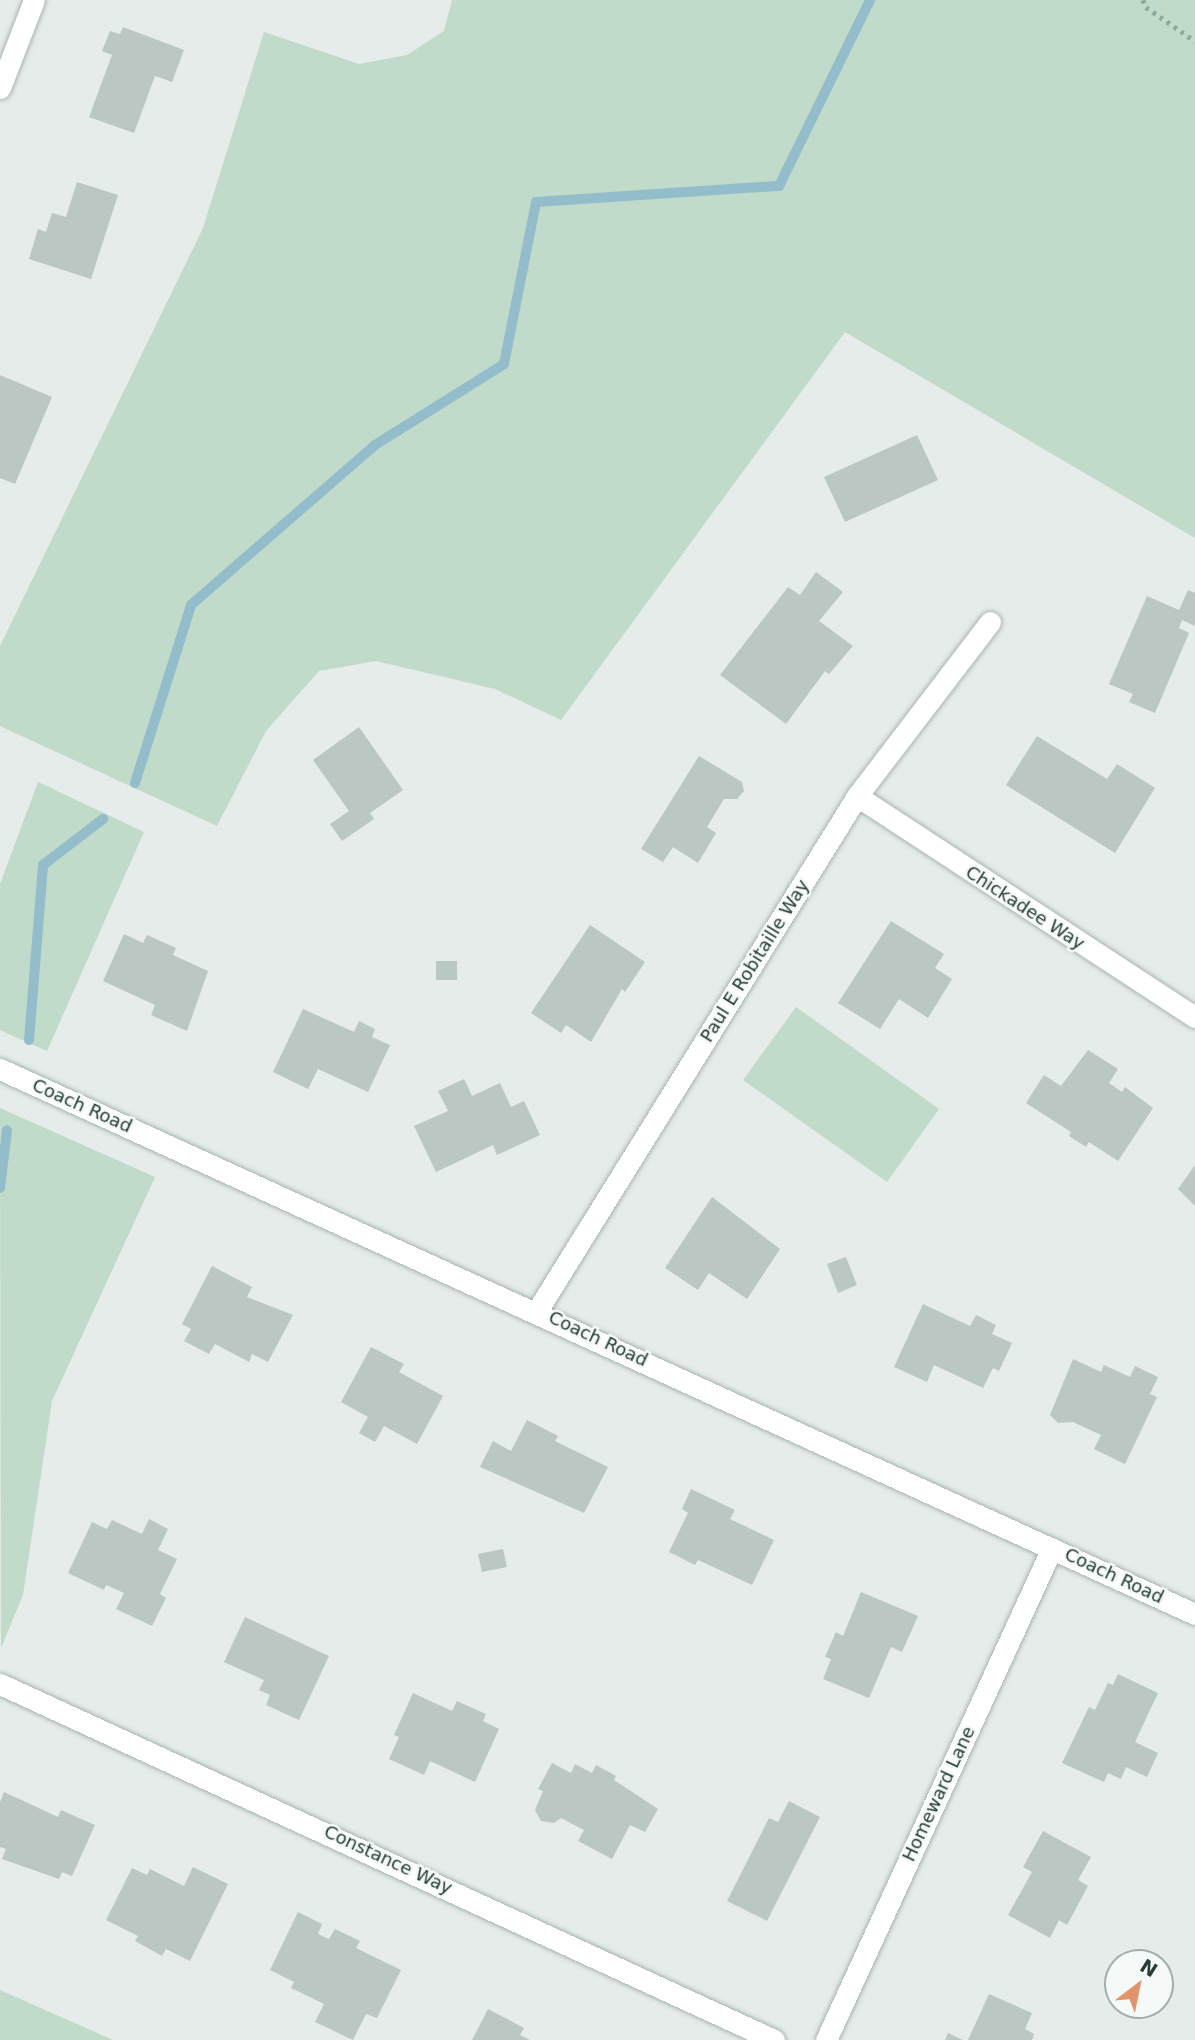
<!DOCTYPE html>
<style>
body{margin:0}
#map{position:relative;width:1195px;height:2040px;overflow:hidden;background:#e5ece9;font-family:"DejaVu Sans",sans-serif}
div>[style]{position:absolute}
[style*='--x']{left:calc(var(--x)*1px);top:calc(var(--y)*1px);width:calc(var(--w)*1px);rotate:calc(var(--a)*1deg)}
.green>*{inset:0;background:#c0dbca}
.stream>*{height:10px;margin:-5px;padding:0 5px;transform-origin:5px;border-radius:5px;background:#93bdca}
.building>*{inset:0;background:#bac7c3}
.path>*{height:4.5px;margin-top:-2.25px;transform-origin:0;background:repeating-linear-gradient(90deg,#89aca4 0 3.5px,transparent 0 8.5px)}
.roads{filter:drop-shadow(0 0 2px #a8b4b0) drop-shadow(0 0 2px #a8b4b0)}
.street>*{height:21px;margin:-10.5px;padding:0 10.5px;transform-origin:10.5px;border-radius:10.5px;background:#fff}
span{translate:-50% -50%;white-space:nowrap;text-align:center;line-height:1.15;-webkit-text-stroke:5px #f5f9f7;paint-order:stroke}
.street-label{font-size:18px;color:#263c38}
.north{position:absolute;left:1104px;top:1949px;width:70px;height:70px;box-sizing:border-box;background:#f5f9f7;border:2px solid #a2adab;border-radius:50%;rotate:32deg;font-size:19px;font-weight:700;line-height:28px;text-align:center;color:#263c38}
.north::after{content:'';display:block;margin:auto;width:24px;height:32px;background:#e2956d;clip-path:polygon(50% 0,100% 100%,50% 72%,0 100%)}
</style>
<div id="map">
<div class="green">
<i style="clip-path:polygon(452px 0,1195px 0,1195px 538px,845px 332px,561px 720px,495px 689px,376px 661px,319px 671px,266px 731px,217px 826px,0 726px,0 646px,203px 228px,264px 32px,359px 64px,407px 55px,444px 31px)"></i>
<i style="clip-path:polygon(38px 782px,144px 832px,47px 1051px,0 1030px,0 884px)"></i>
<i style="clip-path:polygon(796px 1007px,939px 1109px,887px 1182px,743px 1080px)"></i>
<i style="clip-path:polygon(0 1108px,155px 1177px,52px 1401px,23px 1595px,1px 1648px)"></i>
<i style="clip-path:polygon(0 1990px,113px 2040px,0 2040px)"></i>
</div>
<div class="stream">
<i style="--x:135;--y:783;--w:187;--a:-72.5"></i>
<i style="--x:191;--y:605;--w:244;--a:-41"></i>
<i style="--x:375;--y:445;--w:152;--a:-32.1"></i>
<i style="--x:504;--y:364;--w:165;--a:-78.8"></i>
<i style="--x:536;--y:202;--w:244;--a:-3.8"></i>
<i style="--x:779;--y:186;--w:207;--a:-63.9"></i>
<i style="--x:29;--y:1040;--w:176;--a:-85.4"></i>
<i style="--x:43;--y:865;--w:76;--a:-37.5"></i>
<i style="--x:0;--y:1188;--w:58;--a:-83.1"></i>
</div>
<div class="building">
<i style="clip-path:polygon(123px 27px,184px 50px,172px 82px,155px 76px,134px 133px,89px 117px,112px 55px,102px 51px,110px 31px,120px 34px)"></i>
<i style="clip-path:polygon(77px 182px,118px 195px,91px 279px,29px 259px,38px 229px,46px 232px,52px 213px,66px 217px)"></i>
<i style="clip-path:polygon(0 375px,52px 397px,15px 484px,0 478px)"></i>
<i style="clip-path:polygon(917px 435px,938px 480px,845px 522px,824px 477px)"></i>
<i style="clip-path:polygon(816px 572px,843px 592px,819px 621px,853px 646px,829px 674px,825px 671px,786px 724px,720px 675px,788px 587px,800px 595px)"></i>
<i style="clip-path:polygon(1188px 590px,1195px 593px,1195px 626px,1182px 620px,1179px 628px,1189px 633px,1155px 713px,1129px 702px,1133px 694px,1109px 684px,1147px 596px,1179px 610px)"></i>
<i style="clip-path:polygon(359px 727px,403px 790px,370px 813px,374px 819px,342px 841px,330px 824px,349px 811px,313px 760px)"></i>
<i style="clip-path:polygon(1037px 736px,1107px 779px,1117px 764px,1155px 788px,1115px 853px,1006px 785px)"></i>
<i style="clip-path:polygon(699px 756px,742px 782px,744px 791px,737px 799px,724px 799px,707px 827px,716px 833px,698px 863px,673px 847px,663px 862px,641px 849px)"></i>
<i style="clip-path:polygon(891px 921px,944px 954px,935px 968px,952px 979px,928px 1018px,899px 999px,880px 1029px,838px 1003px)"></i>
<i style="clip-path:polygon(590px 925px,645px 962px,625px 992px,622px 989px,591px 1042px,566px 1025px,561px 1033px,531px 1013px)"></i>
<i style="clip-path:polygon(124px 934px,143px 943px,147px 935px,176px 948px,173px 955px,208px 971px,187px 1031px,151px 1015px,155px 1005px,103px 981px)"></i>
<i style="clip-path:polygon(436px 961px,457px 961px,457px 980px,436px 980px)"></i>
<i style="clip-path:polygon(303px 1009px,354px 1032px,359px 1021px,375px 1029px,372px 1037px,390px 1045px,368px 1092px,318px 1069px,308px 1089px,273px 1072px)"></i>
<i style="clip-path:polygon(1088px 1050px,1118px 1069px,1109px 1083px,1122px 1092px,1125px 1087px,1153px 1108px,1118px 1161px,1089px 1142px,1086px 1147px,1069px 1136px,1071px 1132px,1026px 1103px,1044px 1075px,1061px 1086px)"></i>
<i style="clip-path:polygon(464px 1079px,472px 1096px,500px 1083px,511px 1107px,524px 1101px,540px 1135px,497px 1155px,493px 1145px,436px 1172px,414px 1126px,448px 1111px,438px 1091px)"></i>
<i style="clip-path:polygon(1195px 1165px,1195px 1206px,1178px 1189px)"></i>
<i style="clip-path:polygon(712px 1197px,780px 1249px,747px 1299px,709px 1273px,698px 1290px,665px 1268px)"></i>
<i style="clip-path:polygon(846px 1257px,857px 1285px,838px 1293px,827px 1264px)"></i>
<i style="clip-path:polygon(212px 1266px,252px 1287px,247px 1297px,293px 1315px,268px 1362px,252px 1354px,249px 1362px,215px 1344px,209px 1354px,184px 1341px,191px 1329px,182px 1324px)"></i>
<i style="clip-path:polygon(923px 1304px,970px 1326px,976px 1315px,996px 1325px,992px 1334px,1012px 1343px,999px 1371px,993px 1368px,983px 1388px,934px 1365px,927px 1382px,894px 1367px)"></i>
<i style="clip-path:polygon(371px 1347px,404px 1364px,399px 1372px,443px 1396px,417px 1444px,384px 1426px,375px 1442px,359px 1433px,368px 1417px,341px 1402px)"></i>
<i style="clip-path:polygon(1073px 1359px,1101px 1372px,1104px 1365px,1130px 1377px,1135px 1366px,1158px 1377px,1150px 1394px,1157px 1397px,1125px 1464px,1094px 1449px,1101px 1435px,1073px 1422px,1058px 1423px,1050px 1415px)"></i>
<i style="clip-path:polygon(527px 1420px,558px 1436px,555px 1441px,608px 1467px,584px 1513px,480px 1467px,493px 1441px,511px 1451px)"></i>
<i style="clip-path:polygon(691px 1489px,735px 1510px,730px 1519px,774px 1540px,752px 1585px,698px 1560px,695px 1565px,669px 1552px,688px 1513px,682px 1509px)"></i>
<i style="clip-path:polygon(149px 1519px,168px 1529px,158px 1550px,177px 1559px,160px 1594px,166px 1598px,152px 1626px,116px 1609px,124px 1593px,106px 1585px,104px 1590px,68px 1573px,92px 1522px,107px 1529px,112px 1520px,142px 1534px)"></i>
<i style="clip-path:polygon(503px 1549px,507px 1567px,482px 1572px,478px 1554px)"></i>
<i style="clip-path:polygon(861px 1592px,918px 1616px,902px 1652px,891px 1647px,869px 1698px,823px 1679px,831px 1659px,825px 1657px,836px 1632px,843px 1636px)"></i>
<i style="clip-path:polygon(245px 1617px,329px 1656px,299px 1720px,266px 1705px,270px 1695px,259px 1690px,264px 1680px,224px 1662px)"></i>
<i style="clip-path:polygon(1118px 1674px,1158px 1693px,1135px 1742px,1158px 1753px,1147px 1777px,1126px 1767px,1121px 1779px,1108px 1773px,1104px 1782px,1062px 1763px,1089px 1707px,1095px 1710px,1108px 1683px,1113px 1685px)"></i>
<i style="clip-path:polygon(413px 1693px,452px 1711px,457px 1701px,486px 1714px,483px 1721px,499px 1729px,475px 1782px,430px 1761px,424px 1775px,389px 1759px,399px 1737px,394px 1735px)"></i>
<i style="clip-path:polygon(552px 1763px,571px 1773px,575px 1764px,592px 1773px,596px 1765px,616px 1776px,614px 1780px,658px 1809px,645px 1832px,630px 1825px,612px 1859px,578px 1841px,584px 1830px,561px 1818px,554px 1823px,541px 1821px,535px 1810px,543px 1791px,538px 1789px)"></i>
<i style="clip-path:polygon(4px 1792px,58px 1817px,61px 1810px,95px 1825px,72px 1876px,62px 1872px,59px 1879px,2px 1859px,6px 1849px,0 1847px,0 1802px)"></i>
<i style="clip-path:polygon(789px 1801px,820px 1817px,767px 1921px,727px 1901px,769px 1818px,778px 1822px)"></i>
<i style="clip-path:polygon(1043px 1831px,1091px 1857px,1078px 1880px,1088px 1886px,1067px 1925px,1059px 1920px,1050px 1938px,1008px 1915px,1032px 1872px,1023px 1867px)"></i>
<i style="clip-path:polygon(193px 1867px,228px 1884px,190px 1961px,166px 1949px,162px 1956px,135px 1941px,138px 1936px,106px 1920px,132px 1868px,147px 1875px,150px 1869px,184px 1886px)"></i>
<i style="clip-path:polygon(298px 1912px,322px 1924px,318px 1934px,329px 1939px,335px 1929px,360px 1941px,356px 1948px,401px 1970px,377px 2018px,366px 2014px,353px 2040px,315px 2022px,324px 2004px,291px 1988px,294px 1982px,270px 1970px)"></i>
<i style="clip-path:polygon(989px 1994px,1032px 2013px,1025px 2029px,1034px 2034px,1032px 2040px,968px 2040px)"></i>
<i style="clip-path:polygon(488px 2009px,524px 2028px,520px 2035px,530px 2040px,472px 2040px)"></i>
<i style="clip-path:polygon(948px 2033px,963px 2040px,945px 2040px)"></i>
</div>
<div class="path">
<i style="--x:1143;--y:0;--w:8;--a:67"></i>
<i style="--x:1146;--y:7;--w:60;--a:34.8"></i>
</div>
<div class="roads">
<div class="street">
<i style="--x:0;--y:88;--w:94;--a:-68.9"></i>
<i style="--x:857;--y:796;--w:404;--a:33.2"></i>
<i style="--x:0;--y:1069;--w:1313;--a:24.52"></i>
<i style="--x:537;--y:1311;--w:606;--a:-58.14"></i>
<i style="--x:857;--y:796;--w:219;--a:-52.6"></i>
<i style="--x:0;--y:1684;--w:852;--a:24.7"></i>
<i style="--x:826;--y:2040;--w:541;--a:-65.33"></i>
</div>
</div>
<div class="street-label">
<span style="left:1025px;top:908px;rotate:33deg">Chickadee Way</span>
<span style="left:755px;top:961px;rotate:-58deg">Paul E Robitaille Way</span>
<span style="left:82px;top:1106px;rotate:24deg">Coach Road</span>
<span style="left:598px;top:1339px;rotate:25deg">Coach Road</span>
<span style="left:1114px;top:1576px;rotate:25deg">Coach Road</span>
<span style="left:939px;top:1794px;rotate:-65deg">Homeward Lane</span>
<span style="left:388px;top:1860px;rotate:25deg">Constance Way</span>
</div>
<div class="north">N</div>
</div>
